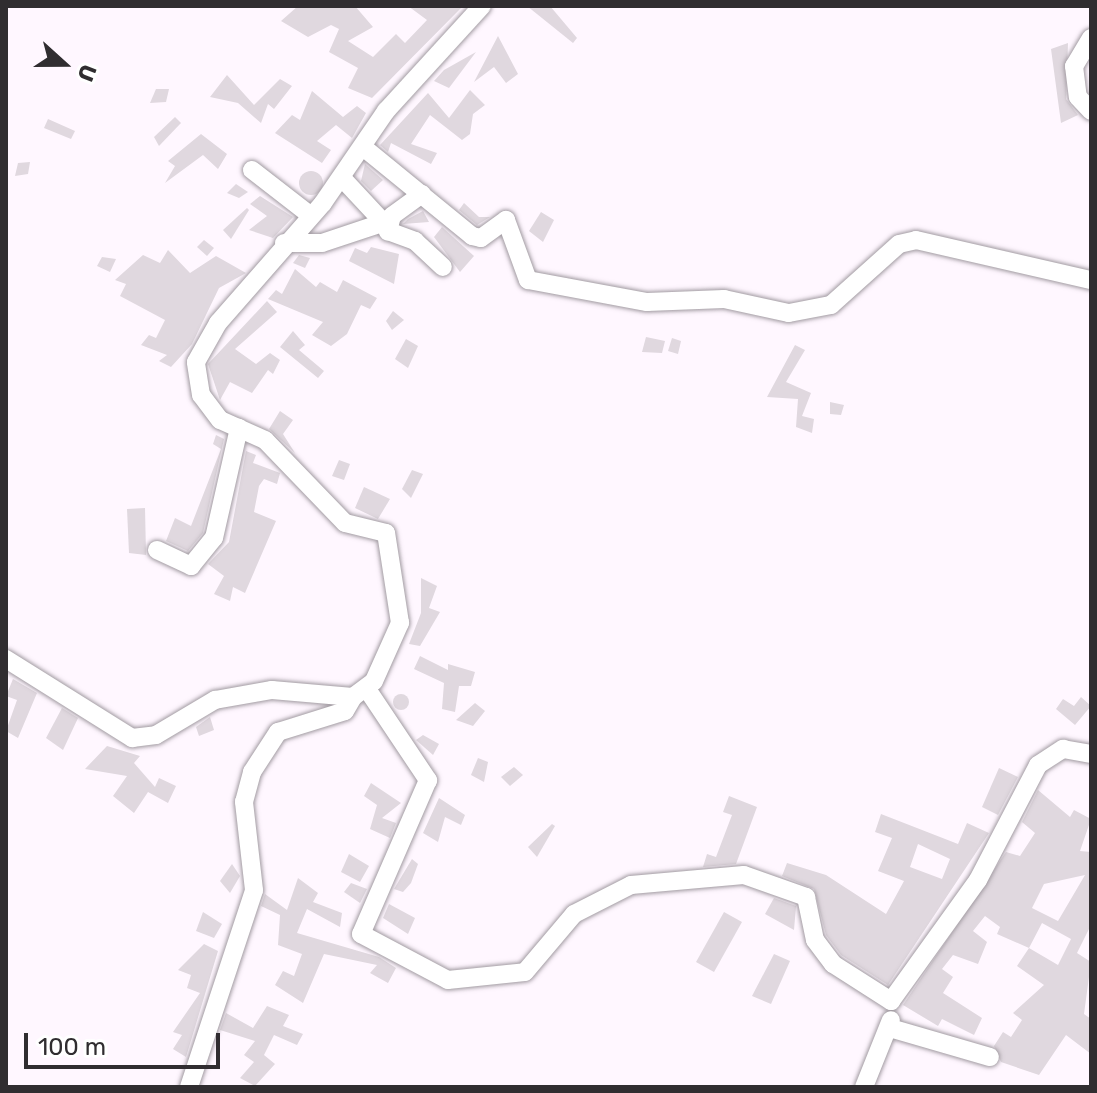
<!DOCTYPE html>
<style>
body{margin:0}
#map{position:relative;width:1097px;height:1093px;overflow:hidden;background:#fff7ff;font-family:Rubik,sans-serif}
div>[style]{position:absolute}
[style*='--x']{left:calc(var(--x)*1px);top:calc(var(--y)*1px);width:calc(var(--w)*1px);rotate:calc(var(--a)*1deg)}
.building>*{inset:0;background:#e0d8df}
.round{border-radius:50%}
.roads{filter:drop-shadow(0 0 2px #a29ba2) drop-shadow(0 0 2px #a29ba2)}
.minor>*{height:18px;margin:-9px;padding:0 9px;transform-origin:9px;border-radius:9px;background:#fff}
span{translate:-50% -50%;white-space:nowrap;text-align:center;line-height:1.15;-webkit-text-stroke:8px #fff;paint-order:stroke}
.frame{position:absolute;inset:0;border:8px solid #302d30;pointer-events:none}
.north{position:absolute;left:24px;top:24px;width:80px;height:80px;-webkit-text-stroke:6px #fff;paint-order:stroke;rotate:111deg;font-size:22px;font-weight:700;line-height:32px;text-align:center;color:#302d30}
.north::after{content:'';display:block;margin:auto;width:28px;height:36px;background:#302d30;clip-path:polygon(50% 0,100% 100%,50% 72%,0 100%)}
.scale{position:absolute;left:24px;top:1033px;width:196px;height:36px;box-sizing:border-box;border:4px solid #302d30;border-top:0;padding-left:10px;font-size:24px;line-height:28px;white-space:nowrap;color:#302d30;-webkit-text-stroke:6px #fff;paint-order:stroke}
</style>
<div id="map">
<div class="building">
<i style="clip-path:polygon(298px 6px,355px 6px,373px 27px,348px 41px,373px 57px,396px 34px,405px 43px,427px 20px,408px 6px,463px 6px,372px 98px,348px 88px,358px 68px,329px 52px,339px 29px,331px 25px,308px 37px,281px 21px)"></i>
<i style="clip-path:polygon(527px 6px,550px 6px,577px 38px,573px 43px)"></i>
<i style="clip-path:polygon(498px 36px,518px 74px,506px 83px,494px 67px,474px 82px)"></i>
<i style="clip-path:polygon(1068px 43px,1066px 99px,1078px 115px,1061px 123px,1051px 49px)"></i>
<i style="clip-path:polygon(476px 52px,449px 88px,434px 81px,444px 70px)"></i>
<i style="clip-path:polygon(227px 75px,254px 105px,280px 79px,292px 86px,274px 109px,268px 104px,261px 123px,238px 103px,210px 97px)"></i>
<i style="clip-path:polygon(156px 89px,169px 89px,166px 102px,150px 103px)"></i>
<i style="clip-path:polygon(470px 90px,485px 105px,473px 114px,470px 134px,462px 140px,430px 115px,411px 144px,437px 153px,431px 164px,391px 143px,388px 152px,380px 145px,428px 93px,449px 118px)"></i>
<i style="clip-path:polygon(312px 91px,343px 117px,357px 106px,366px 113px,352px 138px,336px 125px,317px 141px,331px 150px,322px 163px,275px 133px,292px 115px,300px 120px)"></i>
<i style="clip-path:polygon(175px 117px,181px 123px,159px 146px,154px 137px)"></i>
<i style="clip-path:polygon(48px 119px,75px 131px,71px 139px,44px 128px)"></i>
<i style="clip-path:polygon(201px 134px,227px 154px,218px 169px,203px 155px,165px 183px,175px 166px,168px 161px)"></i>
<i style="clip-path:polygon(30px 162px,28px 174px,15px 176px,18px 163px)"></i>
<i style="clip-path:polygon(365px 164px,383px 180px,371px 191px,361px 181px)"></i>
<i class="round" style="left:299px;top:171px;width:24px;height:24px"></i>
<i style="clip-path:polygon(236px 184px,248px 192px,239px 198px,227px 193px)"></i>
<i style="clip-path:polygon(260px 196px,293px 217px,273px 238px,249px 230px,267px 216px,250px 204px)"></i>
<i style="clip-path:polygon(464px 203px,479px 217px,490px 217px,477px 225px,459px 210px)"></i>
<i style="clip-path:polygon(247px 208px,249px 210px,231px 239px,223px 230px)"></i>
<i style="clip-path:polygon(423px 211px,429px 222px,403px 224px,408px 219px)"></i>
<i style="clip-path:polygon(541px 212px,554px 220px,543px 242px,529px 231px)"></i>
<i style="clip-path:polygon(442px 227px,474px 256px,460px 272px,434px 237px)"></i>
<i style="clip-path:polygon(204px 240px,214px 248px,207px 256px,197px 247px)"></i>
<i style="clip-path:polygon(371px 247px,399px 254px,394px 284px,349px 261px,355px 248px,367px 253px)"></i>
<i style="clip-path:polygon(168px 250px,190px 273px,216px 256px,246px 273px,219px 288px,192px 344px,171px 367px,159px 361px,167px 355px,141px 345px,149px 335px,156px 338px,165px 320px,120px 296px,126px 284px,115px 280px,143px 255px,160px 263px)"></i>
<i style="clip-path:polygon(299px 255px,310px 258px,305px 268px,293px 263px)"></i>
<i style="clip-path:polygon(102px 257px,116px 259px,110px 272px,97px 266px)"></i>
<i style="clip-path:polygon(295px 269px,316px 287px,320px 282px,337px 292px,343px 280px,377px 298px,370px 309px,361px 305px,347px 334px,331px 346px,312px 335px,323px 322px,268px 299px,276px 290px,282px 294px)"></i>
<i style="clip-path:polygon(267px 301px,277px 312px,235px 349px,256px 364px,270px 353px,280px 360px,273px 374px,268px 370px,252px 393px,230px 382px,220px 400px,208px 364px)"></i>
<i style="clip-path:polygon(393px 311px,404px 320px,392px 330px,386px 321px)"></i>
<i style="clip-path:polygon(293px 331px,305px 345px,299px 350px,324px 371px,318px 378px,280px 347px)"></i>
<i style="clip-path:polygon(646px 337px,665px 341px,662px 353px,642px 352px)"></i>
<i style="clip-path:polygon(672px 338px,681px 341px,678px 354px,668px 351px)"></i>
<i style="clip-path:polygon(406px 339px,418px 346px,408px 368px,395px 359px)"></i>
<i style="clip-path:polygon(795px 345px,805px 350px,786px 382px,811px 393px,802px 416px,814px 419px,812px 433px,796px 427px,798px 399px,767px 397px)"></i>
<i style="clip-path:polygon(830px 402px,844px 405px,841px 415px,830px 414px)"></i>
<i style="clip-path:polygon(280px 411px,293px 420px,283px 434px,295px 453px,269px 429px)"></i>
<i style="clip-path:polygon(216px 435px,224px 439px,203px 533px,188px 551px,166px 541px,175px 518px,191px 526px,221px 449px,213px 444px)"></i>
<i style="clip-path:polygon(246px 451px,256px 455px,253px 463px,280px 473px,277px 484px,264px 479px,259px 486px,254px 512px,276px 521px,245px 593px,233px 587px,230px 601px,214px 594px,224px 576px,208px 564px,229px 542px)"></i>
<i style="clip-path:polygon(339px 460px,350px 464px,344px 480px,332px 476px)"></i>
<i style="clip-path:polygon(412px 470px,423px 474px,411px 498px,402px 489px)"></i>
<i style="clip-path:polygon(364px 487px,390px 499px,378px 519px,355px 508px)"></i>
<i style="clip-path:polygon(145px 508px,146px 555px,129px 553px,127px 509px)"></i>
<i style="clip-path:polygon(421px 578px,437px 586px,429px 608px,440px 612px,420px 646px,409px 644px,421px 613px)"></i>
<i style="clip-path:polygon(420px 656px,448px 670px,448px 664px,475px 672px,471px 686px,459px 686px,455px 712px,442px 709px,444px 683px,414px 669px)"></i>
<i style="clip-path:polygon(13px 679px,37px 693px,18px 738px,6px 731px,17px 700px,6px 696px)"></i>
<i class="round" style="left:393px;top:694px;width:16px;height:16px"></i>
<i style="clip-path:polygon(1081px 697px,1091px 706px,1075px 725px,1056px 709px,1063px 699px,1074px 706px)"></i>
<i style="clip-path:polygon(475px 703px,485px 711px,473px 726px,456px 720px)"></i>
<i style="clip-path:polygon(62px 708px,78px 718px,63px 750px,46px 738px)"></i>
<i style="clip-path:polygon(210px 717px,214px 730px,199px 736px,196px 727px)"></i>
<i style="clip-path:polygon(423px 735px,439px 744px,433px 755px,416px 740px)"></i>
<i style="clip-path:polygon(107px 746px,140px 756px,134px 763px,155px 787px,159px 778px,176px 786px,168px 803px,148px 792px,134px 813px,113px 796px,127px 776px,85px 769px)"></i>
<i style="clip-path:polygon(478px 758px,488px 762px,484px 782px,471px 775px)"></i>
<i style="clip-path:polygon(514px 767px,523px 775px,510px 786px,501px 777px)"></i>
<i style="clip-path:polygon(999px 768px,1018px 777px,998px 815px,982px 807px)"></i>
<i style="clip-path:polygon(371px 783px,401px 803px,382px 818px,396px 823px,390px 838px,370px 829px,377px 805px,364px 796px)"></i>
<i style="clip-path:polygon(evenodd,1038px 790px,1070px 817px,1074px 810px,1091px 819px,1080px 851px,1091px 852px,1091px 925px,1077px 953px,1091px 962px,1084px 1014px,1091px 1019px,1091px 1054px,1066px 1035px,1039px 1075px,1001px 1062px,994px 1046px,1003px 1032px,1011px 1037px,1022px 1020px,1013px 1013px,1044px 985px,1017px 966px,1029px 948px,997px 934px,1000px 927px,985px 916px,973px 931px,987px 942px,978px 964px,953px 955px,942px 969px,953px 977px,943px 993px,982px 1018px,974px 1035px,942px 1019px,938px 1026px,903px 1005px,1006px 852px,1020px 856px,1035px 833px,1022px 822px,1038px 790px,1085px 875px,1058px 921px,1032px 908px,1044px 884px,1085px 875px,1038px 790px,1042px 923px,1071px 939px,1058px 965px,1029px 948px,1042px 923px)"></i>
<i style="clip-path:polygon(729px 796px,757px 807px,736px 864px,703px 867px,707px 854px,716px 857px,732px 815px,723px 812px)"></i>
<i style="clip-path:polygon(439px 798px,465px 815px,461px 825px,445px 817px,438px 842px,423px 833px)"></i>
<i style="clip-path:polygon(evenodd,881px 814px,958px 844px,967px 823px,989px 833px,888px 985px,841px 955px,826px 935px,814px 889px,782px 876px,787px 863px,826px 875px,886px 914px,904px 881px,878px 871px,892px 838px,875px 832px,881px 814px,918px 844px,950px 859px,942px 879px,910px 867px,918px 844px)"></i>
<i style="clip-path:polygon(552px 824px,555px 826px,537px 857px,528px 847px)"></i>
<i style="clip-path:polygon(349px 854px,369px 866px,360px 882px,341px 872px)"></i>
<i style="clip-path:polygon(412px 859px,418px 864px,411px 883px,403px 892px,394px 889px)"></i>
<i style="clip-path:polygon(232px 864px,240px 876px,230px 893px,220px 881px)"></i>
<i style="clip-path:polygon(298px 878px,318px 893px,313px 902px,342px 913px,340px 927px,307px 909px,297px 933px,379px 957px,396px 968px,388px 983px,370px 973px,377px 965px,324px 954px,303px 1003px,275px 985px,283px 971px,294px 976px,302px 954px,278px 945px,280px 915px,261px 906px,265px 894px,287px 910px)"></i>
<i style="clip-path:polygon(351px 883px,367px 889px,360px 903px,344px 892px)"></i>
<i style="clip-path:polygon(774px 898px,796px 906px,794px 930px,765px 914px)"></i>
<i style="clip-path:polygon(389px 904px,415px 918px,408px 934px,383px 918px)"></i>
<i style="clip-path:polygon(203px 912px,222px 924px,214px 938px,196px 931px)"></i>
<i style="clip-path:polygon(724px 912px,742px 922px,714px 972px,696px 962px)"></i>
<i style="clip-path:polygon(204px 944px,218px 951px,186px 1057px,173px 1049px,182px 1035px,173px 1032px,200px 993px,187px 988px,191px 975px,178px 970px)"></i>
<i style="clip-path:polygon(774px 954px,790px 961px,771px 1004px,752px 996px)"></i>
<i style="clip-path:polygon(267px 1006px,289px 1015px,283px 1026px,303px 1034px,297px 1045px,274px 1035px,264px 1055px,275px 1064px,255px 1086px,240px 1078px,254px 1062px,244px 1055px,255px 1041px,220px 1030px,226px 1013px,253px 1028px)"></i>
</div>
<div class="roads">
<div class="minor">
<i style="--x:1091;--y:38;--w:33;--a:121"></i>
<i style="--x:1074;--y:66;--w:31;--a:83"></i>
<i style="--x:1078;--y:97;--w:19;--a:47"></i>
<i style="--x:363;--y:147;--w:141;--a:39.2"></i>
<i style="--x:472;--y:236;--w:9;--a:13"></i>
<i style="--x:481;--y:238;--w:31;--a:-36"></i>
<i style="--x:506;--y:220;--w:64;--a:69.9"></i>
<i style="--x:528;--y:280;--w:121;--a:10.5"></i>
<i style="--x:647;--y:302;--w:77;--a:-2.2"></i>
<i style="--x:724;--y:299;--w:66;--a:12.2"></i>
<i style="--x:789;--y:313;--w:43;--a:-10.8"></i>
<i style="--x:831;--y:305;--w:91;--a:-41.9"></i>
<i style="--x:899;--y:244;--w:17;--a:-13"></i>
<i style="--x:916;--y:240;--w:180;--a:12.9"></i>
<i style="--x:252;--y:170;--w:73;--a:37.8"></i>
<i style="--x:342;--y:178;--w:60;--a:47"></i>
<i style="--x:422;--y:194;--w:37;--a:144"></i>
<i style="--x:392;--y:216;--w:16;--a:105"></i>
<i style="--x:388;--y:231;--w:29;--a:20"></i>
<i style="--x:415;--y:241;--w:38;--a:43"></i>
<i style="--x:284;--y:243;--w:38;--a:0"></i>
<i style="--x:322;--y:243;--w:70;--a:-18.4"></i>
<i style="--x:157;--y:550;--w:38;--a:25"></i>
<i style="--x:191;--y:566;--w:36;--a:-51"></i>
<i style="--x:214;--y:538;--w:113;--a:-77.2"></i>
<i style="--x:6;--y:659;--w:149;--a:32.1"></i>
<i style="--x:132;--y:738;--w:24;--a:-7"></i>
<i style="--x:156;--y:735;--w:69;--a:-30.7"></i>
<i style="--x:215;--y:700;--w:58;--a:-10"></i>
<i style="--x:272;--y:690;--w:81;--a:4.9"></i>
<i style="--x:353;--y:697;--w:26;--a:-37"></i>
<i style="--x:374;--y:681;--w:64;--a:-65.9"></i>
<i style="--x:400;--y:623;--w:91;--a:-98.8"></i>
<i style="--x:386;--y:533;--w:42;--a:-166.3"></i>
<i style="--x:345;--y:523;--w:115;--a:-133.9"></i>
<i style="--x:265;--y:440;--w:49;--a:-156"></i>
<i style="--x:220;--y:420;--w:31;--a:-127"></i>
<i style="--x:201;--y:395;--w:33;--a:-99"></i>
<i style="--x:196;--y:362;--w:45;--a:-60.6"></i>
<i style="--x:218;--y:323;--w:159;--a:-48.8"></i>
<i style="--x:323;--y:203;--w:112;--a:-55.6"></i>
<i style="--x:386;--y:111;--w:142;--a:-47.6"></i>
<i style="--x:367;--y:689;--w:110;--a:56.2"></i>
<i style="--x:428;--y:780;--w:168;--a:113.5"></i>
<i style="--x:361;--y:934;--w:98;--a:27.9"></i>
<i style="--x:448;--y:980;--w:77;--a:-5.9"></i>
<i style="--x:525;--y:972;--w:76;--a:-49.8"></i>
<i style="--x:574;--y:914;--w:64;--a:-27"></i>
<i style="--x:631;--y:885;--w:113;--a:-5.1"></i>
<i style="--x:744;--y:875;--w:66;--a:19.5"></i>
<i style="--x:806;--y:897;--w:44;--a:78.2"></i>
<i style="--x:815;--y:940;--w:30;--a:53"></i>
<i style="--x:833;--y:964;--w:69;--a:32.5"></i>
<i style="--x:891;--y:1001;--w:149;--a:-54.3"></i>
<i style="--x:978;--y:880;--w:130;--a:-62.4"></i>
<i style="--x:1038;--y:765;--w:30;--a:-33"></i>
<i style="--x:1063;--y:749;--w:28;--a:10"></i>
<i style="--x:890;--y:1028;--w:104;--a:16.2"></i>
<i style="--x:189;--y:1087;--w:207;--a:-71.7"></i>
<i style="--x:254;--y:890;--w:89;--a:-96.5"></i>
<i style="--x:244;--y:802;--w:31;--a:-75"></i>
<i style="--x:252;--y:772;--w:48;--a:-57"></i>
<i style="--x:278;--y:732;--w:70;--a:-17.4"></i>
<i style="--x:345;--y:711;--w:16;--a:-60"></i>
<i style="--x:864;--y:1087;--w:72;--a:-68.1"></i>
</div>
</div>
<div class="frame"></div>
<div class="north">U</div>
<div class="scale">100 m</div>
</div>
